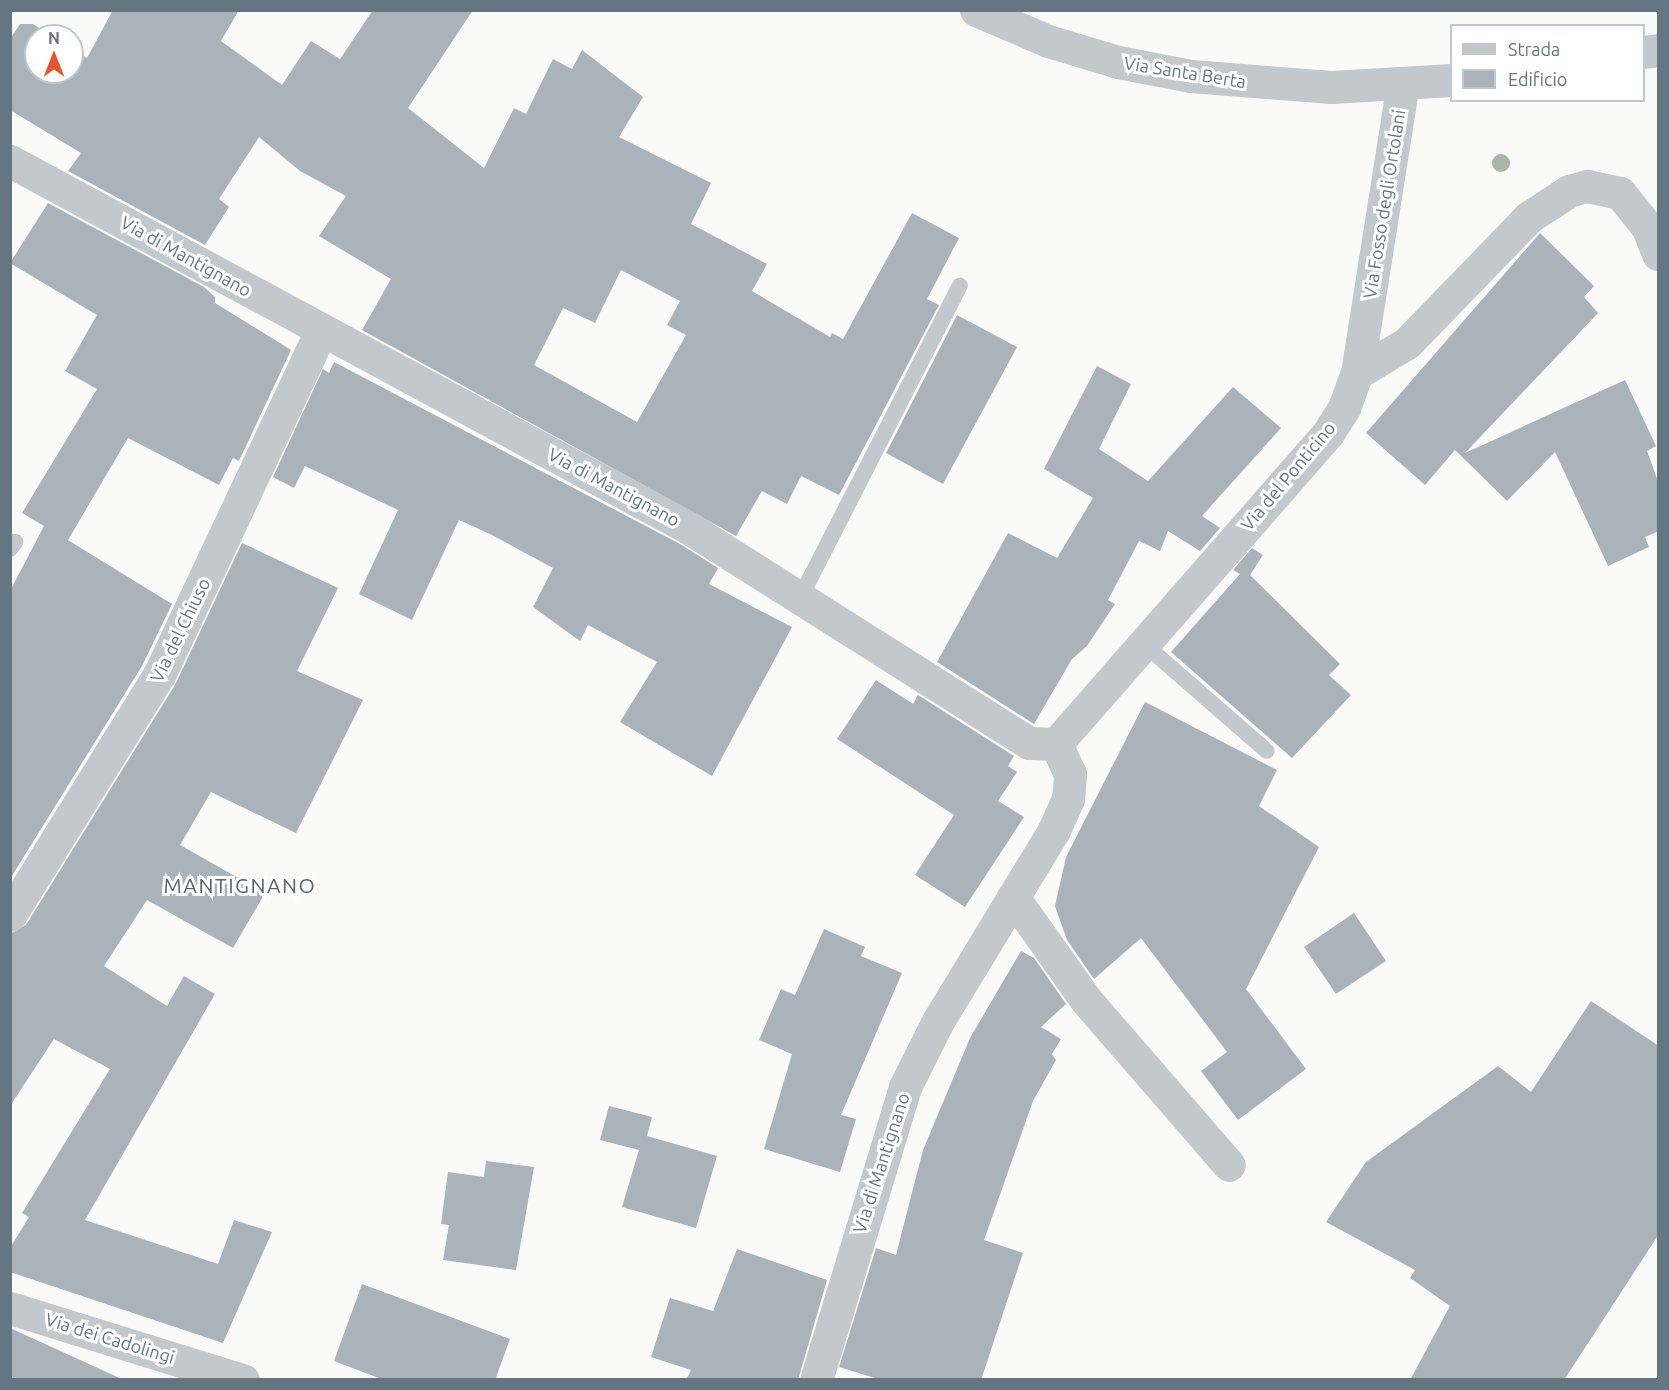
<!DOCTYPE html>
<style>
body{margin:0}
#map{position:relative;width:1669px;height:1390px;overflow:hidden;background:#fafaf8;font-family:Ubuntu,sans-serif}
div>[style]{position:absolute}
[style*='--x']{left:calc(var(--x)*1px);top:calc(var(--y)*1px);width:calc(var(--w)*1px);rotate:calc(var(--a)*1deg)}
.building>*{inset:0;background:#aab3b9}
.service>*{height:16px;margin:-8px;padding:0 8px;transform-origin:8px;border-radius:8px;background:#c3c8cc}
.minor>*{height:33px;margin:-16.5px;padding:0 16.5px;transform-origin:16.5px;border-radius:16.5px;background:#c3c8cc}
.tertiary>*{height:33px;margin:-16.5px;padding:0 16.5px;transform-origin:16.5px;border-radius:16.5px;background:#c3c8cc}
.trees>*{width:18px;height:18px;margin:-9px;border-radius:50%;background:#aab4a7}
span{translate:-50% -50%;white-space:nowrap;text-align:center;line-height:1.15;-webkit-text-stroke:6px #fff;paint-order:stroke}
.street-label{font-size:18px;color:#657683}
.quarter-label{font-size:21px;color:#57646e;letter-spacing:1.5px}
.frame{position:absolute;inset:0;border:12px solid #657683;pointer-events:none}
.legend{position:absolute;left:1450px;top:24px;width:195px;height:78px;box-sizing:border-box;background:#fff;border:2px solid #c1c8cd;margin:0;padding:8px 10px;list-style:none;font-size:18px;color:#657683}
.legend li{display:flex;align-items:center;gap:12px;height:30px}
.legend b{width:30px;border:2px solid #c1c8cd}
.north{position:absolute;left:24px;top:24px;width:60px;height:60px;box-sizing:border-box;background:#fff;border:2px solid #c1c8cd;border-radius:50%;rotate:0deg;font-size:16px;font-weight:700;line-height:24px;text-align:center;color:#657683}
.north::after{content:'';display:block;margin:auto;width:21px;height:27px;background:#e4572e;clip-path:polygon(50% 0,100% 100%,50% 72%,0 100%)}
</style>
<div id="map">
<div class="building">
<i style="clip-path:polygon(evenodd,113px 10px,239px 10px,221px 41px,282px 85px,311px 41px,340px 59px,373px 10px,473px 10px,408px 108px,484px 168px,514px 108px,526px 114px,553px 59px,572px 69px,582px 50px,643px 97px,619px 137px,711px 183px,691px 224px,767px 264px,752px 291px,830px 337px,832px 333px,843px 339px,912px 213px,959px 238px,927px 299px,939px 305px,839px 495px,801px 476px,787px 504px,762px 491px,736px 536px,362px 330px,391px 279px,319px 236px,346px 196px,300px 171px,259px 137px,219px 199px,229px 207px,205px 245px,68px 171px,81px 153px,10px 110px,10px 39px,20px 24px,33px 24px,52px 36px,36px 36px,36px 72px,72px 72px,72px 49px,87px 58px,113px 10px,621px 270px,680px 301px,667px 325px,686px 335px,637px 422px,534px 365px,563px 308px,595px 323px,621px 270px)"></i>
<i style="clip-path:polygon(48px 203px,204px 287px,215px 297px,215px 303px,291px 350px,239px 461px,233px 458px,219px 485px,128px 438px,68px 540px,58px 534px,172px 604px,142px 666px,10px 879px,10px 591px,44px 526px,22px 513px,97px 389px,65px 371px,97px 315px,10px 263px)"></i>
<i style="clip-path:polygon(1540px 233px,1594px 286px,1584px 297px,1598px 313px,1465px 453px,1625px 380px,1656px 446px,1647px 451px,1659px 484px,1659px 531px,1645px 537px,1649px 547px,1608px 566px,1555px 452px,1507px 501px,1455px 450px,1425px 485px,1366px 433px)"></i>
<i style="clip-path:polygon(957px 315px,1017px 347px,943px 484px,886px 453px)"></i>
<i style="clip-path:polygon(334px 362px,680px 544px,718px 568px,709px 584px,792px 627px,712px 776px,620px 722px,657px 662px,588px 625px,580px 641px,533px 607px,553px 568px,492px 535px,459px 520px,412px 620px,359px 594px,398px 510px,305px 466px,294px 488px,273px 477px,323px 369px,329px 373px)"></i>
<i style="clip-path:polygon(1097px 366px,1131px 384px,1099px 449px,1148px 481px,1233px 387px,1281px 428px,1202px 516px,1220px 528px,1200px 551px,1168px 531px,1160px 551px,1139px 541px,1108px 600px,1115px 604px,1087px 646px,1072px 659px,1034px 724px,937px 662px,1008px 533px,1057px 558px,1093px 498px,1044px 469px)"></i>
<i style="clip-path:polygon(242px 543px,338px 588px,297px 671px,363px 700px,296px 833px,211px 792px,180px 845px,265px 893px,233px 948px,147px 900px,104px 966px,167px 1006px,184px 976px,215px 994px,85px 1220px,218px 1264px,234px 1220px,272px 1232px,223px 1343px,10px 1272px,10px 1248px,29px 1217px,22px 1213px,110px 1069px,54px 1039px,10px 1106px,10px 934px,26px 925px,175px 685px)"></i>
<i style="clip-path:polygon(1252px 548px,1263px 555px,1250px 575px,1340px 664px,1329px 675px,1351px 695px,1292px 758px,1171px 652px,1240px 574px,1233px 570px)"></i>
<i style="clip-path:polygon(876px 680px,913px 704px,918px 695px,1014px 756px,1008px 766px,1017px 772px,998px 801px,1024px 817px,965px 907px,915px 875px,954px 815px,837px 739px)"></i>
<i style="clip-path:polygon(1145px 702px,1277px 770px,1259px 806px,1319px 847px,1246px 989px,1306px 1069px,1238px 1120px,1201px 1071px,1227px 1052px,1141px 938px,1094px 979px,1067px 940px,1055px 906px,1066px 857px)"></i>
<i style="clip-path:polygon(1354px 913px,1386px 961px,1336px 994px,1304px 947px)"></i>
<i style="clip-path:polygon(824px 929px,865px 947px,861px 956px,902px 973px,841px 1115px,856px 1119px,840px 1172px,764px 1149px,792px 1054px,759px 1040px,781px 989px,795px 995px)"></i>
<i style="clip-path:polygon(1021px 951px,1034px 958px,1066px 1004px,1041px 1027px,1061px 1039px,1052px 1054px,1056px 1060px,1033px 1101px,984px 1240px,1023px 1253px,981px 1380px,881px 1380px,839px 1367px,876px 1248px,896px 1255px,923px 1150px,970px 1038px)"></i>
<i style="clip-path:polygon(1591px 1001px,1659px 1046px,1659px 1234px,1564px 1380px,1410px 1380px,1450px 1306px,1410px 1278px,1415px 1270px,1326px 1222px,1366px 1162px,1498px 1066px,1531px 1092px)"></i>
<i style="clip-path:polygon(609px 1106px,652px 1117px,647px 1136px,717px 1156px,696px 1228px,622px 1207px,639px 1150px,600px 1140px)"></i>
<i style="clip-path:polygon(486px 1161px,534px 1167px,516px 1270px,443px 1260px,449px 1225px,441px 1224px,448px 1172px,484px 1177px)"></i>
<i style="clip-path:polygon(737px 1249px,827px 1280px,798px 1380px,686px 1380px,691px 1370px,651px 1357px,670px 1298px,713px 1311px)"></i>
<i style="clip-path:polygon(362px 1284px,510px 1339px,495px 1380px,384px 1380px,334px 1361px)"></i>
<i style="clip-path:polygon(10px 1328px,124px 1380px,10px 1380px)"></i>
</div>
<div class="service">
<i style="--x:10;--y:549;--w:9;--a:-54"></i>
<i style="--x:800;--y:598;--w:351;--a:-62.9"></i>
<i style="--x:1143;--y:643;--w:164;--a:41.1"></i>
</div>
<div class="minor">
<i style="--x:10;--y:161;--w:772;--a:28.39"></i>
<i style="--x:689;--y:528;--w:402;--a:32.3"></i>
<i style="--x:1029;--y:743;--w:27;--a:2"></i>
<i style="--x:1357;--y:373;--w:58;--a:-31"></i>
<i style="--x:1407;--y:343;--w:175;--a:-45.9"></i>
<i style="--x:1529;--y:217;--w:48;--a:-33"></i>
<i style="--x:1569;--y:191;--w:19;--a:-16"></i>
<i style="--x:1587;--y:186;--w:34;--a:12"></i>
<i style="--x:1620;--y:193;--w:45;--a:51.3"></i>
<i style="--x:1648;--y:228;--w:28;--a:69"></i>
<i style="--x:1056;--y:744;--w:413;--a:-48.8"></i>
<i style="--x:1328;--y:433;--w:30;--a:-57"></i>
<i style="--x:1344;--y:408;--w:37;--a:-70"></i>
<i style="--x:1357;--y:373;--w:293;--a:-81"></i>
<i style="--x:1013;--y:897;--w:126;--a:54.7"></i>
<i style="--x:1086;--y:1000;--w:218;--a:49.1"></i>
<i style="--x:10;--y:915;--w:282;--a:-58.2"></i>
<i style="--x:159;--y:675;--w:381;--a:-64.8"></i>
<i style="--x:10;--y:1308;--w:244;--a:17.2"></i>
<i style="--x:816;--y:1380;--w:306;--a:-73.1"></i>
<i style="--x:905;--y:1087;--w:74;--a:-63.4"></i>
<i style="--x:938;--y:1021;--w:223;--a:-58.7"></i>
<i style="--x:1054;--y:830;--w:34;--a:-66"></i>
<i style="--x:1068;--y:799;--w:25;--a:-85"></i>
<i style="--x:1070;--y:774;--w:33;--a:-115"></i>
</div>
<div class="tertiary">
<i style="--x:976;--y:10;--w:78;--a:23.3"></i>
<i style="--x:1048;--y:41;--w:73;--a:16.7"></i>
<i style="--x:1118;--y:62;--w:74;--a:10.9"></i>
<i style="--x:1191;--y:76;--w:140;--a:4.5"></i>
<i style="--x:1331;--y:87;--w:121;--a:-3.3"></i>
<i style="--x:1644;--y:52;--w:14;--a:-8"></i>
</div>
<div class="trees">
<i style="left:1501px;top:163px"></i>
</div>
<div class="street-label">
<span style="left:1185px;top:72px;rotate:9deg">Via Santa Berta</span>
<span style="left:1384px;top:204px;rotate:-81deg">Via Fosso degli Ortolani</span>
<span style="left:186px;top:256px;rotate:29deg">Via di Mantignano</span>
<span style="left:1288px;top:476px;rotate:-50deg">Via del Ponticino</span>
<span style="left:614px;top:487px;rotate:28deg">Via di Mantignano</span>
<span style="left:180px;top:630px;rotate:-64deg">Via del Chiuso</span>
<span style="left:881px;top:1163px;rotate:-72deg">Via di Mantignano</span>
<span style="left:110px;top:1338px;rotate:17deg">Via dei Cadolingi</span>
</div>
<div class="quarter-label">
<span style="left:240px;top:885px">MANTIGNANO</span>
</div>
<div class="frame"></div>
<ul class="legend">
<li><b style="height:8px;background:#c3c8cc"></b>Strada</li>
<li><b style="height:16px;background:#aab3b9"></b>Edificio</li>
</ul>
<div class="north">N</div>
</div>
